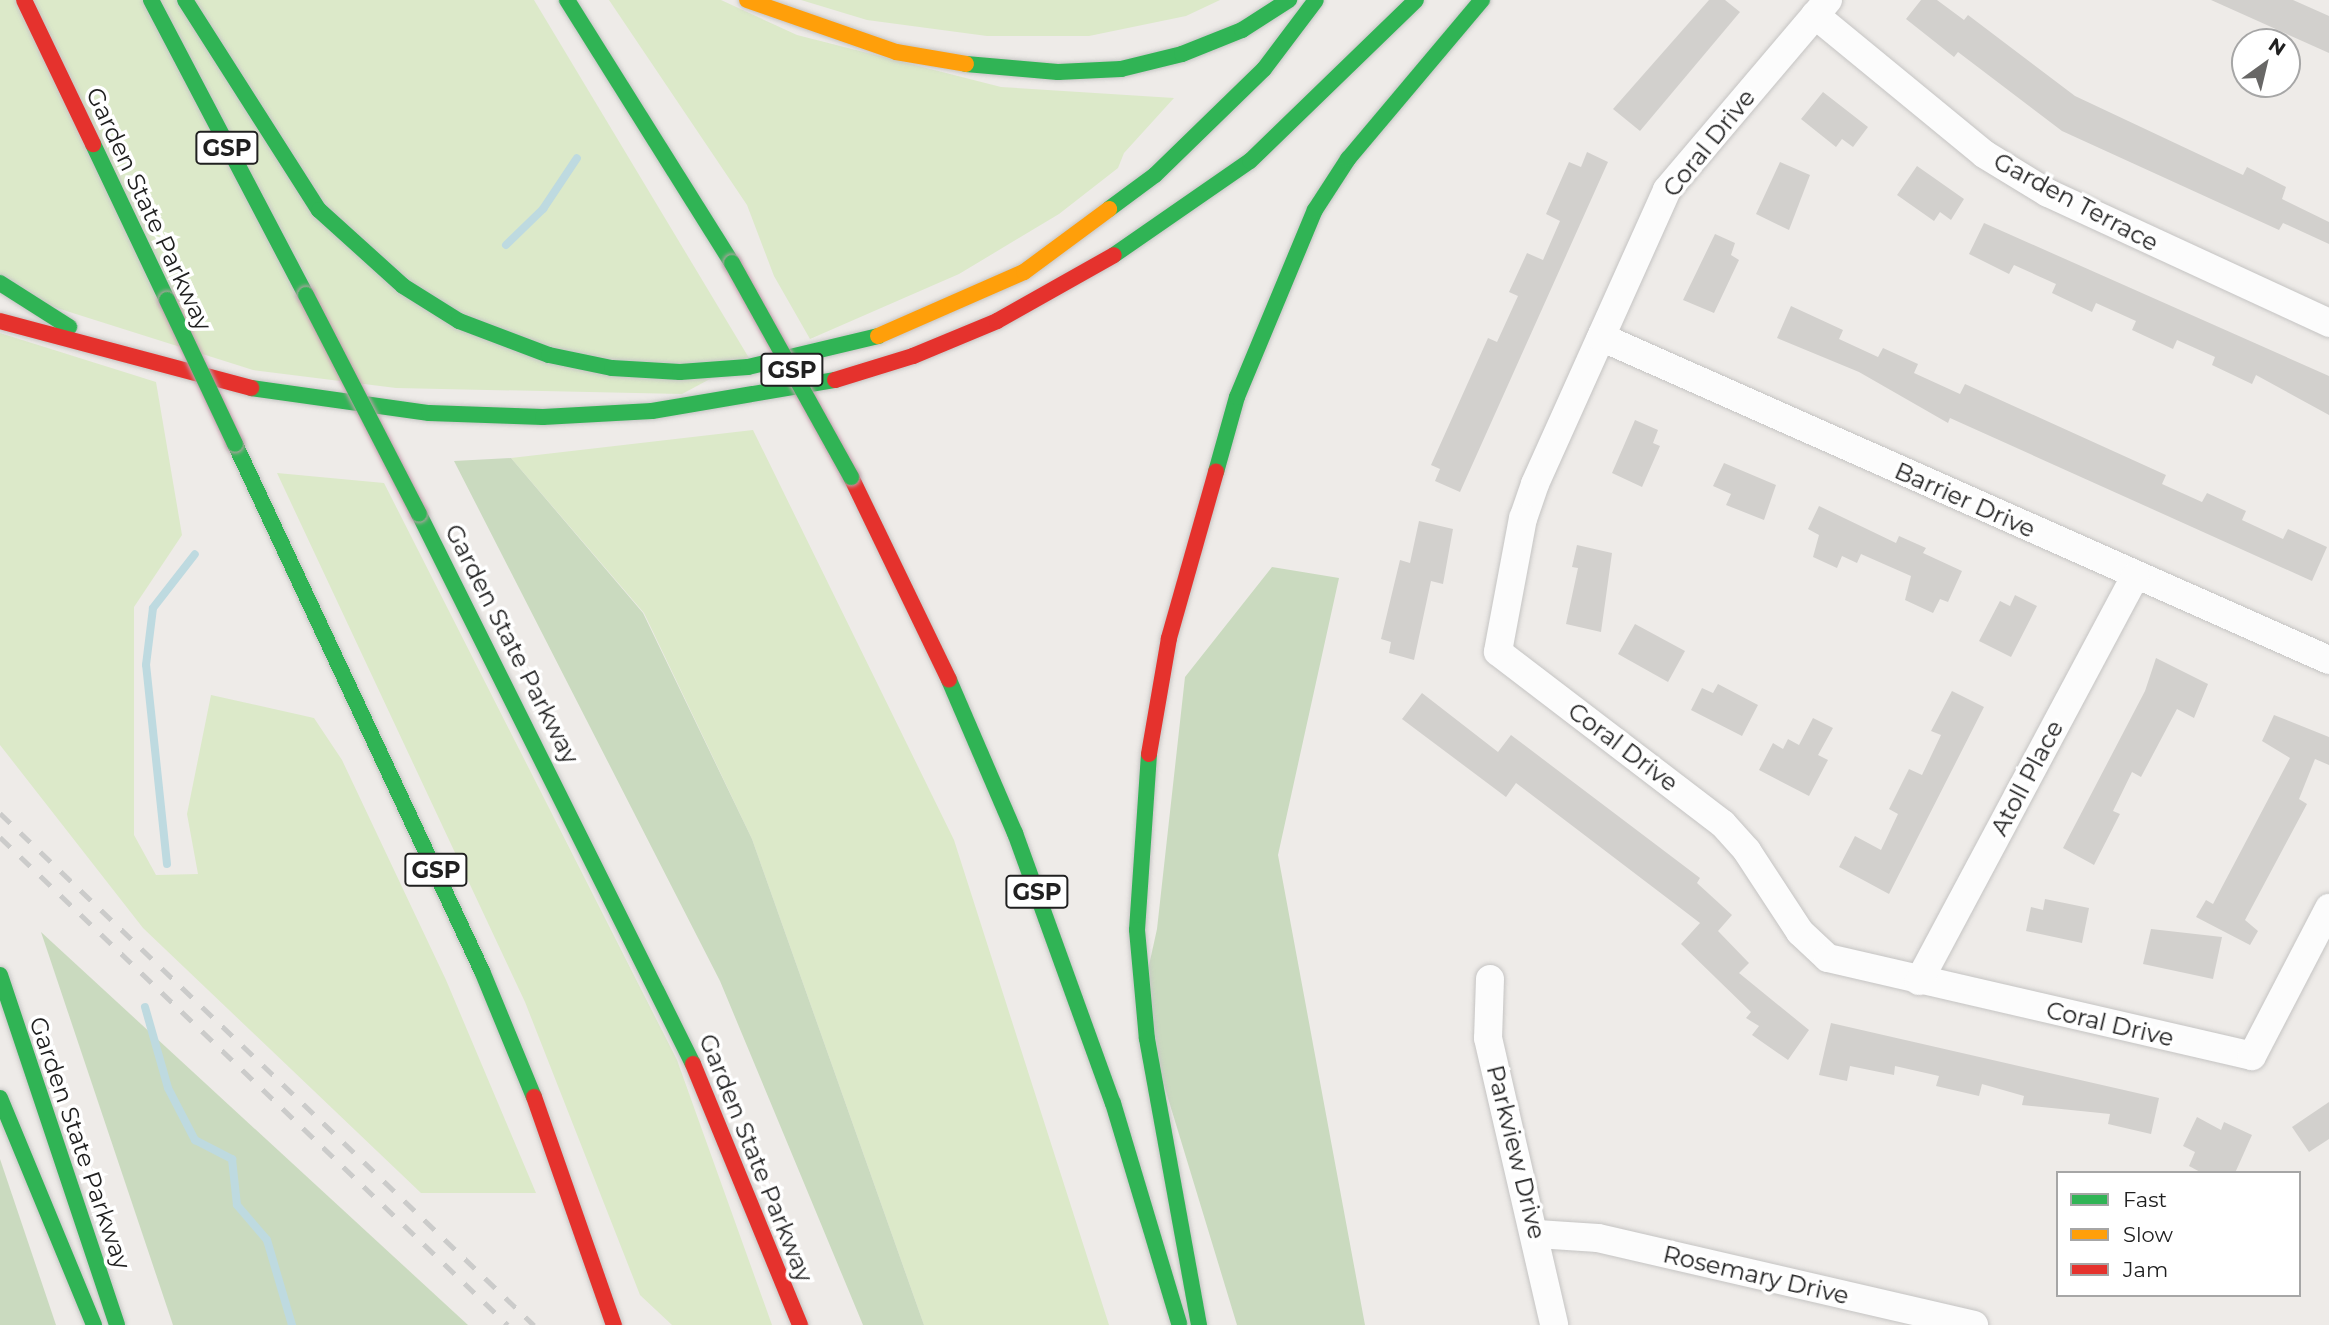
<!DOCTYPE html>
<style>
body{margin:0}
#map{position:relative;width:2329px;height:1325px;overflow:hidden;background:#eeebe8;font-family:Montserrat,sans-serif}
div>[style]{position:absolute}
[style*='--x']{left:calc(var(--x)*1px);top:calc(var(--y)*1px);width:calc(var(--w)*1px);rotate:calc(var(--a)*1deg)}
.grass>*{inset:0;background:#dce9c9}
.forest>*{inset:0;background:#cadabf}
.stream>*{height:8px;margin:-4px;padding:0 4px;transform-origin:4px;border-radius:4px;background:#bedae0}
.building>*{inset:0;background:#d2d0cd}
.roads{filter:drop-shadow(0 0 2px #c5c4c3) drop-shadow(0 0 2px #c5c4c3)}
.street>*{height:28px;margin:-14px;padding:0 14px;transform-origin:14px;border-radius:14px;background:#fcfcfc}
.fast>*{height:16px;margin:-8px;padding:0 8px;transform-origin:8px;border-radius:8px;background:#30b455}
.slow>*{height:16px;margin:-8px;padding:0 8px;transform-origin:8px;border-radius:8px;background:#ff9f0a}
.jam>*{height:16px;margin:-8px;padding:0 8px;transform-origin:8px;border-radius:8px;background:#e5322d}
.rail>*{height:5px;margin-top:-2.5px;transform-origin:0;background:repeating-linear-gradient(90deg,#cbcbca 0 14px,transparent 0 28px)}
.bridges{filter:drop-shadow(0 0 2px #c2a0ac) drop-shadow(0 0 2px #c2a0ac)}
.fast-bridge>*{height:16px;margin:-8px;padding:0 8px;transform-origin:8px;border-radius:8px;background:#30b455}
span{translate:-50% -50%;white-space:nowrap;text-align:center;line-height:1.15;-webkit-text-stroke:7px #fff;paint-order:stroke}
.shield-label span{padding:2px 5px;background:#fff;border:2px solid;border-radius:5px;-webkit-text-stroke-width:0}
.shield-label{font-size:23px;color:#202020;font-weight:700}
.street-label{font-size:24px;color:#202020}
.legend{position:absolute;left:2056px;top:1171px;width:245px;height:126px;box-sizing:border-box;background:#fff;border:2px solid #a6a6a6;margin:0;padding:9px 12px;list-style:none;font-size:21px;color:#202020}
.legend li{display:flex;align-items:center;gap:14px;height:35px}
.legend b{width:35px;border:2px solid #a6a6a6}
.north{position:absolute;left:2231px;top:28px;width:70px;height:70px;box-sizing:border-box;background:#fff;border:2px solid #a6a6a6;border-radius:50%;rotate:34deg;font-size:19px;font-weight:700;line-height:28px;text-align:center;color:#202020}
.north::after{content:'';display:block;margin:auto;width:24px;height:32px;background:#686766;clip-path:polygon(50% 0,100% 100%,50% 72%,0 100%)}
</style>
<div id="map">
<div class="grass">
<i style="clip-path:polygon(0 0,534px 0,749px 358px,682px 394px,396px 388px,253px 370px,0 290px)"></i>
<i style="clip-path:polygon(609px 0,721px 0,797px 35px,1001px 87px,1174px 98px,1124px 153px,1118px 168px,1059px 214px,959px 274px,810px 339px,774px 276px,747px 205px)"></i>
<i style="clip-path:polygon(801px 0,1220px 0,1186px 16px,1089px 36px,987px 36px,867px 20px)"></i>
<i style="clip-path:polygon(0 333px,156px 382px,182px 535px,134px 607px,134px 835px,156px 875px,198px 874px,187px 814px,211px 695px,314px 718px,342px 760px,446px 980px,536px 1193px,421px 1193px,143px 928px,0 745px)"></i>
<i style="clip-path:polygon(753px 430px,954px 840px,1109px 1325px,924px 1325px,752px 839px,644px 613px,511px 458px)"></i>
<i style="clip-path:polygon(277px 473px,384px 483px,677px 1060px,772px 1325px,672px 1325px,640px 1295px,525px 1002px)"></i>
</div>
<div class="forest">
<i style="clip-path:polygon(511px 458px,643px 613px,752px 839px,924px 1325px,863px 1325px,720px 981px,454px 461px)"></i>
<i style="clip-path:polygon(1272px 567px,1339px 578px,1278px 855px,1365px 1325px,1237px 1325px,1140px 1006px,1157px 929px,1185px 677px)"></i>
<i style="clip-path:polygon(41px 932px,468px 1325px,173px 1325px)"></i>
<i style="clip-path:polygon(0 1159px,56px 1325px,0 1325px)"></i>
</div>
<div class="stream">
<i style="--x:506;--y:245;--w:52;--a:-44.2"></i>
<i style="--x:543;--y:209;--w:61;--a:-56.3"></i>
<i style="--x:167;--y:864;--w:200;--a:-96"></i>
<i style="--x:146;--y:665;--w:57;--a:-83"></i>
<i style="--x:153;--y:608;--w:68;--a:-52.1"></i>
<i style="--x:145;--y:1007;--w:84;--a:74.1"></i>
<i style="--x:168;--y:1088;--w:59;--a:62.6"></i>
<i style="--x:195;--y:1140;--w:42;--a:27.2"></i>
<i style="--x:232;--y:1159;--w:46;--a:83.8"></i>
<i style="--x:237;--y:1205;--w:46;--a:49.4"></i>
<i style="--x:267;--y:1240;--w:89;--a:73.6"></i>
</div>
<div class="building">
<i style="clip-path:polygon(1709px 0,1725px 0,1740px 12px,1640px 131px,1613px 109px)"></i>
<i style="clip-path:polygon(1921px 0,1937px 0,1964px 20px,1968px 15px,2075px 96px,2243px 175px,2247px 167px,2286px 187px,2282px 199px,2329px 222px,2329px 244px,2283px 223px,2279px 230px,2062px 131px,1958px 52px,1954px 57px,1906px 19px)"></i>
<i style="clip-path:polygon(2211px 0,2293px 0,2329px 16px,2329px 53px)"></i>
<i style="clip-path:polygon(1823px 92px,1868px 127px,1853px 147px,1842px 139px,1836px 147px,1801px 119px)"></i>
<i style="clip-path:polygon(1587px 152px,1608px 162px,1460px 492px,1435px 481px,1440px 469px,1431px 465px,1488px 338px,1497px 342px,1518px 296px,1509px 292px,1527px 253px,1543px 260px,1560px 221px,1546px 214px,1569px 162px,1581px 167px)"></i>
<i style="clip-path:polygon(1780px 162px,1810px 175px,1789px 230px,1756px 214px)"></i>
<i style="clip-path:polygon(1917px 166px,1964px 199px,1951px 220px,1940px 212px,1934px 221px,1897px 195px)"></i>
<i style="clip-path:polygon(1984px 223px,2329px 376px,2329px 415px,2256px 375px,2252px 384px,2212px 365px,2215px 357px,2177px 340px,2173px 349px,2132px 330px,2136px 321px,2096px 303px,2092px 312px,2052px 293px,2056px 284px,2014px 265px,2009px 274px,1969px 254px)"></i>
<i style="clip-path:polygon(1715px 234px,1735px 243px,1731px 255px,1739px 260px,1714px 313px,1683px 300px)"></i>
<i style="clip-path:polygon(1791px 306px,1843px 330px,1839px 339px,1878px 357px,1883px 348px,1918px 364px,1914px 373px,1960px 394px,1965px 384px,2166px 475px,2162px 484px,2202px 502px,2207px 493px,2246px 511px,2242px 520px,2283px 539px,2288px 529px,2327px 547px,2312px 581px,1950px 418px,1948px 423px,1859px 372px,1777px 338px)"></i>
<i style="clip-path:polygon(1635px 420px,1658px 430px,1653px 443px,1660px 446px,1642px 487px,1612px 473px)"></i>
<i style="clip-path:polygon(1724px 463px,1776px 485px,1764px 520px,1726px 505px,1731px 494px,1713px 486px)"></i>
<i style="clip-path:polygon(1819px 506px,1896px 543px,1899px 536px,1926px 548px,1923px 553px,1962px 571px,1948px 602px,1940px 599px,1933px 613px,1905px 600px,1911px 576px,1861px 554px,1857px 563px,1842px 556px,1837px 568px,1813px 557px,1819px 535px,1808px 529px)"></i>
<i style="clip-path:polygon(1419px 521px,1453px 529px,1443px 584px,1431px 581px,1414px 660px,1389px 653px,1391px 642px,1381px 639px,1400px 560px,1410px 563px)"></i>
<i style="clip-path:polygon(1577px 545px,1612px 553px,1601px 632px,1566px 624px,1578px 568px,1572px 567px)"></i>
<i style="clip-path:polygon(2015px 595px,2037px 606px,2011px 657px,1979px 641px,2000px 601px,2010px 606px)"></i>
<i style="clip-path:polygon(1635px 624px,1685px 651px,1668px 682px,1618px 654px)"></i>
<i style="clip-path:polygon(2156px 658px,2208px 684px,2194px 718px,2177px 709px,2141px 777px,2132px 772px,2113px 811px,2120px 814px,2094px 865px,2063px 848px,2145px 691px)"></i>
<i style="clip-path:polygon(1718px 684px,1758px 705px,1742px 736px,1691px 710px,1702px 688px,1713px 693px)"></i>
<i style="clip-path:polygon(1952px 691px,1984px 707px,1889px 894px,1839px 867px,1855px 836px,1881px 850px,1898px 814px,1889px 809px,1909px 769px,1922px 775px,1941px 735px,1931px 731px)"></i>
<i style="clip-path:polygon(1422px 693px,1498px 752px,1511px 735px,1700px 878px,1697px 883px,1732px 915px,1718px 931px,1749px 963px,1739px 973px,1809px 1030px,1788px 1060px,1752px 1035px,1759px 1026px,1746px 1018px,1751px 1012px,1681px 944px,1700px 923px,1516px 783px,1506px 797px,1402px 719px)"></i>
<i style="clip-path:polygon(2274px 715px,2329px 737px,2329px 765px,2315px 759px,2299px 799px,2307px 804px,2245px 920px,2258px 931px,2250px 945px,2196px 917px,2206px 900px,2213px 904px,2290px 758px,2262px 741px)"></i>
<i style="clip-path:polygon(1813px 718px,1833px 728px,1818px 755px,1828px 760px,1809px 796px,1759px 770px,1773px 743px,1783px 749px,1788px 739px,1799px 745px)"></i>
<i style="clip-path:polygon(2045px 899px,2089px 908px,2082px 943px,2026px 931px,2031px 907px,2043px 910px)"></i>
<i style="clip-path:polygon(2151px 929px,2222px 937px,2213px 979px,2143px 964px)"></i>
<i style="clip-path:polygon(1831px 1023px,2159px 1098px,2151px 1134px,2108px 1124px,2110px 1114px,2022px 1105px,2024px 1096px,1982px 1084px,1979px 1096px,1936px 1086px,1939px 1076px,1895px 1066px,1894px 1075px,1850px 1066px,1847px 1081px,1819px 1075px)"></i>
<i style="clip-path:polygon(2329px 1102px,2329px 1139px,2309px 1152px,2292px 1127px)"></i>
<i style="clip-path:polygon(2197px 1117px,2221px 1130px,2224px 1122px,2252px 1135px,2235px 1173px,2202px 1173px,2189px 1166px,2195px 1152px,2183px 1146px)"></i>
</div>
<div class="roads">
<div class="street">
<i style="--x:1828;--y:0;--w:249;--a:130.3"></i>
<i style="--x:1667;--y:190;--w:322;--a:114.2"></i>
<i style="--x:1535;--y:484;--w:36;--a:109"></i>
<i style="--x:1523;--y:518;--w:136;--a:100.6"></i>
<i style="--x:1498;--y:652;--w:283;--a:37.4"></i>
<i style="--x:1723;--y:824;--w:36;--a:48"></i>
<i style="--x:1747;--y:851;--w:97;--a:56.8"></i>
<i style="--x:1800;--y:932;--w:38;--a:43"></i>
<i style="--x:1828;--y:958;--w:435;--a:13"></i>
<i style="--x:2252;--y:1056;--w:167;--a:-62.5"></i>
<i style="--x:1815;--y:15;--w:219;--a:39.4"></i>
<i style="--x:1984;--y:154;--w:75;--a:31.4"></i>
<i style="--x:2048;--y:193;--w:310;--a:24.8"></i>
<i style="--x:1601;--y:337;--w:796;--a:23.93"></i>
<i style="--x:1490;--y:979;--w:59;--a:91.9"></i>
<i style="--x:1488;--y:1038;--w:294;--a:77"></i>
<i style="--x:1919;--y:981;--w:459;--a:-61.9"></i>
<i style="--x:1537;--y:1234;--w:61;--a:3.8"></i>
<i style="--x:1598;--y:1238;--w:386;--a:13"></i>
</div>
<div class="fast">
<i style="--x:151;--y:0;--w:333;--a:62.3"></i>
<i style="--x:185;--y:0;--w:249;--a:57.5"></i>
<i style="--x:319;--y:210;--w:113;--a:42.1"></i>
<i style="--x:403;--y:286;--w:66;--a:32"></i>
<i style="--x:459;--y:321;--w:96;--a:20.7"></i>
<i style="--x:549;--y:355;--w:64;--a:11.7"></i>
<i style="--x:612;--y:368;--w:68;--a:3.4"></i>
<i style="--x:680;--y:372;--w:68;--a:-4.2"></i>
<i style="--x:748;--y:367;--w:134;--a:-13.4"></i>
<i style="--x:567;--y:0;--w:310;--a:57.9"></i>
<i style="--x:966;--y:64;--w:92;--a:5"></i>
<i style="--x:1058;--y:72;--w:63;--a:-2.7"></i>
<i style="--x:1121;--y:69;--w:63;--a:-13.8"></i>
<i style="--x:1182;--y:54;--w:65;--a:-21.8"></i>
<i style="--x:1242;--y:30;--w:56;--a:-32.6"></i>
<i style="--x:93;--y:144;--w:173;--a:64.6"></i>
<i style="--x:1109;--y:209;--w:57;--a:-36.5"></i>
<i style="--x:1155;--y:175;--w:152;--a:-44.2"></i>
<i style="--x:1264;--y:69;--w:86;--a:-53"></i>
<i style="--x:1114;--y:255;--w:165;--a:-34.7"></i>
<i style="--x:1250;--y:161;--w:231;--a:-44.1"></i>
<i style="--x:0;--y:283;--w:82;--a:32.5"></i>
<i style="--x:251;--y:388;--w:180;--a:8"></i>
<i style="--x:429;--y:413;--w:114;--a:2"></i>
<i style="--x:543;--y:417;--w:109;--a:-3.2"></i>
<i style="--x:652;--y:411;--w:186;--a:-9.6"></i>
<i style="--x:235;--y:444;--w:582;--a:64.89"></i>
<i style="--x:482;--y:971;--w:136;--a:67.6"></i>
<i style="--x:1216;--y:472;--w:78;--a:-74.4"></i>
<i style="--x:1237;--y:397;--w:203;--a:-67.4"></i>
<i style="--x:1315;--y:210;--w:61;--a:-57.1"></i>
<i style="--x:1348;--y:159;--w:208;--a:-49.9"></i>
<i style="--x:419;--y:514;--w:614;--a:63.52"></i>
<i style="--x:949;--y:680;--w:167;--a:66.7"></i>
<i style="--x:1015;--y:833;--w:287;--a:70.1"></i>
<i style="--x:1113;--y:1103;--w:230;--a:73.3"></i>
<i style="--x:1149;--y:754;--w:176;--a:93.9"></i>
<i style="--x:1137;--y:930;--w:109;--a:84.8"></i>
<i style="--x:1147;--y:1039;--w:291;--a:79.7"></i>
<i style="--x:0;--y:975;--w:369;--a:71.5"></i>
<i style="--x:0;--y:1098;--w:246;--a:67.5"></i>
</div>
<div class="slow">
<i style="--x:747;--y:0;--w:158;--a:19.2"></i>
<i style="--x:896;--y:52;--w:71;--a:9.7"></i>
<i style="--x:878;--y:336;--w:159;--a:-23.7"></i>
<i style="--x:1024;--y:272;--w:106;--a:-36.5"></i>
</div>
<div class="jam">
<i style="--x:24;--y:0;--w:160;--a:64.4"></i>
<i style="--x:0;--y:321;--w:260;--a:14.9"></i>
<i style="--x:835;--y:380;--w:82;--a:-17.1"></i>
<i style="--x:913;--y:356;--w:91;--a:-22.6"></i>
<i style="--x:997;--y:321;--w:134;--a:-29.4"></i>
<i style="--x:851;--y:477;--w:225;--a:64.2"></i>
<i style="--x:1149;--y:754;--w:118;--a:-80.2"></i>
<i style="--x:1169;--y:638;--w:173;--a:-74.2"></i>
<i style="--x:693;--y:1064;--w:282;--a:67.7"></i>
<i style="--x:534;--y:1097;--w:242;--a:70.7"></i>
</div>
</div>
<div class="rail">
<i style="--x:0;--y:813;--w:740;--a:43.8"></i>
<i style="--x:0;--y:837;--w:704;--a:43.85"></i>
</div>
<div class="bridges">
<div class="fast-bridge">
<i style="--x:732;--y:263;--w:245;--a:60.9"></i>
<i style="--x:306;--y:295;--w:246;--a:62.7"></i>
<i style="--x:167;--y:300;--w:159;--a:64.7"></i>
</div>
</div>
<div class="shield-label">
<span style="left:227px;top:148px">GSP</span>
<span style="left:792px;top:370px">GSP</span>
<span style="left:436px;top:870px">GSP</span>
<span style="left:1037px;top:892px">GSP</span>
</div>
<div class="street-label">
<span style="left:1709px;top:143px;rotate:-51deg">Coral Drive</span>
<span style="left:2076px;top:202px;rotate:28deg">Garden Terrace</span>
<span style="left:149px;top:209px;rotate:65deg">Garden State Parkway</span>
<span style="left:1965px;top:500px;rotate:24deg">Barrier Drive</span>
<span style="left:512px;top:644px;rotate:63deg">Garden State Parkway</span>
<span style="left:1623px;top:747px;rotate:37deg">Coral Drive</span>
<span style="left:2027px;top:778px;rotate:-62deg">Atoll Place</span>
<span style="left:2110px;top:1024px;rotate:13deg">Coral Drive</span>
<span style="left:80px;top:1143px;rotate:71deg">Garden State Parkway</span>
<span style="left:1516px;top:1152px;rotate:76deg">Parkview Drive</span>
<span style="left:756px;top:1158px;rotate:68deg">Garden State Parkway</span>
<span style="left:1756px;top:1275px;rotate:13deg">Rosemary Drive</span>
</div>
<ul class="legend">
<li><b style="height:9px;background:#30b455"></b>Fast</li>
<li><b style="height:9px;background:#ff9f0a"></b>Slow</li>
<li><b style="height:9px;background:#e5322d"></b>Jam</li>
</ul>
<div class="north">N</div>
</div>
